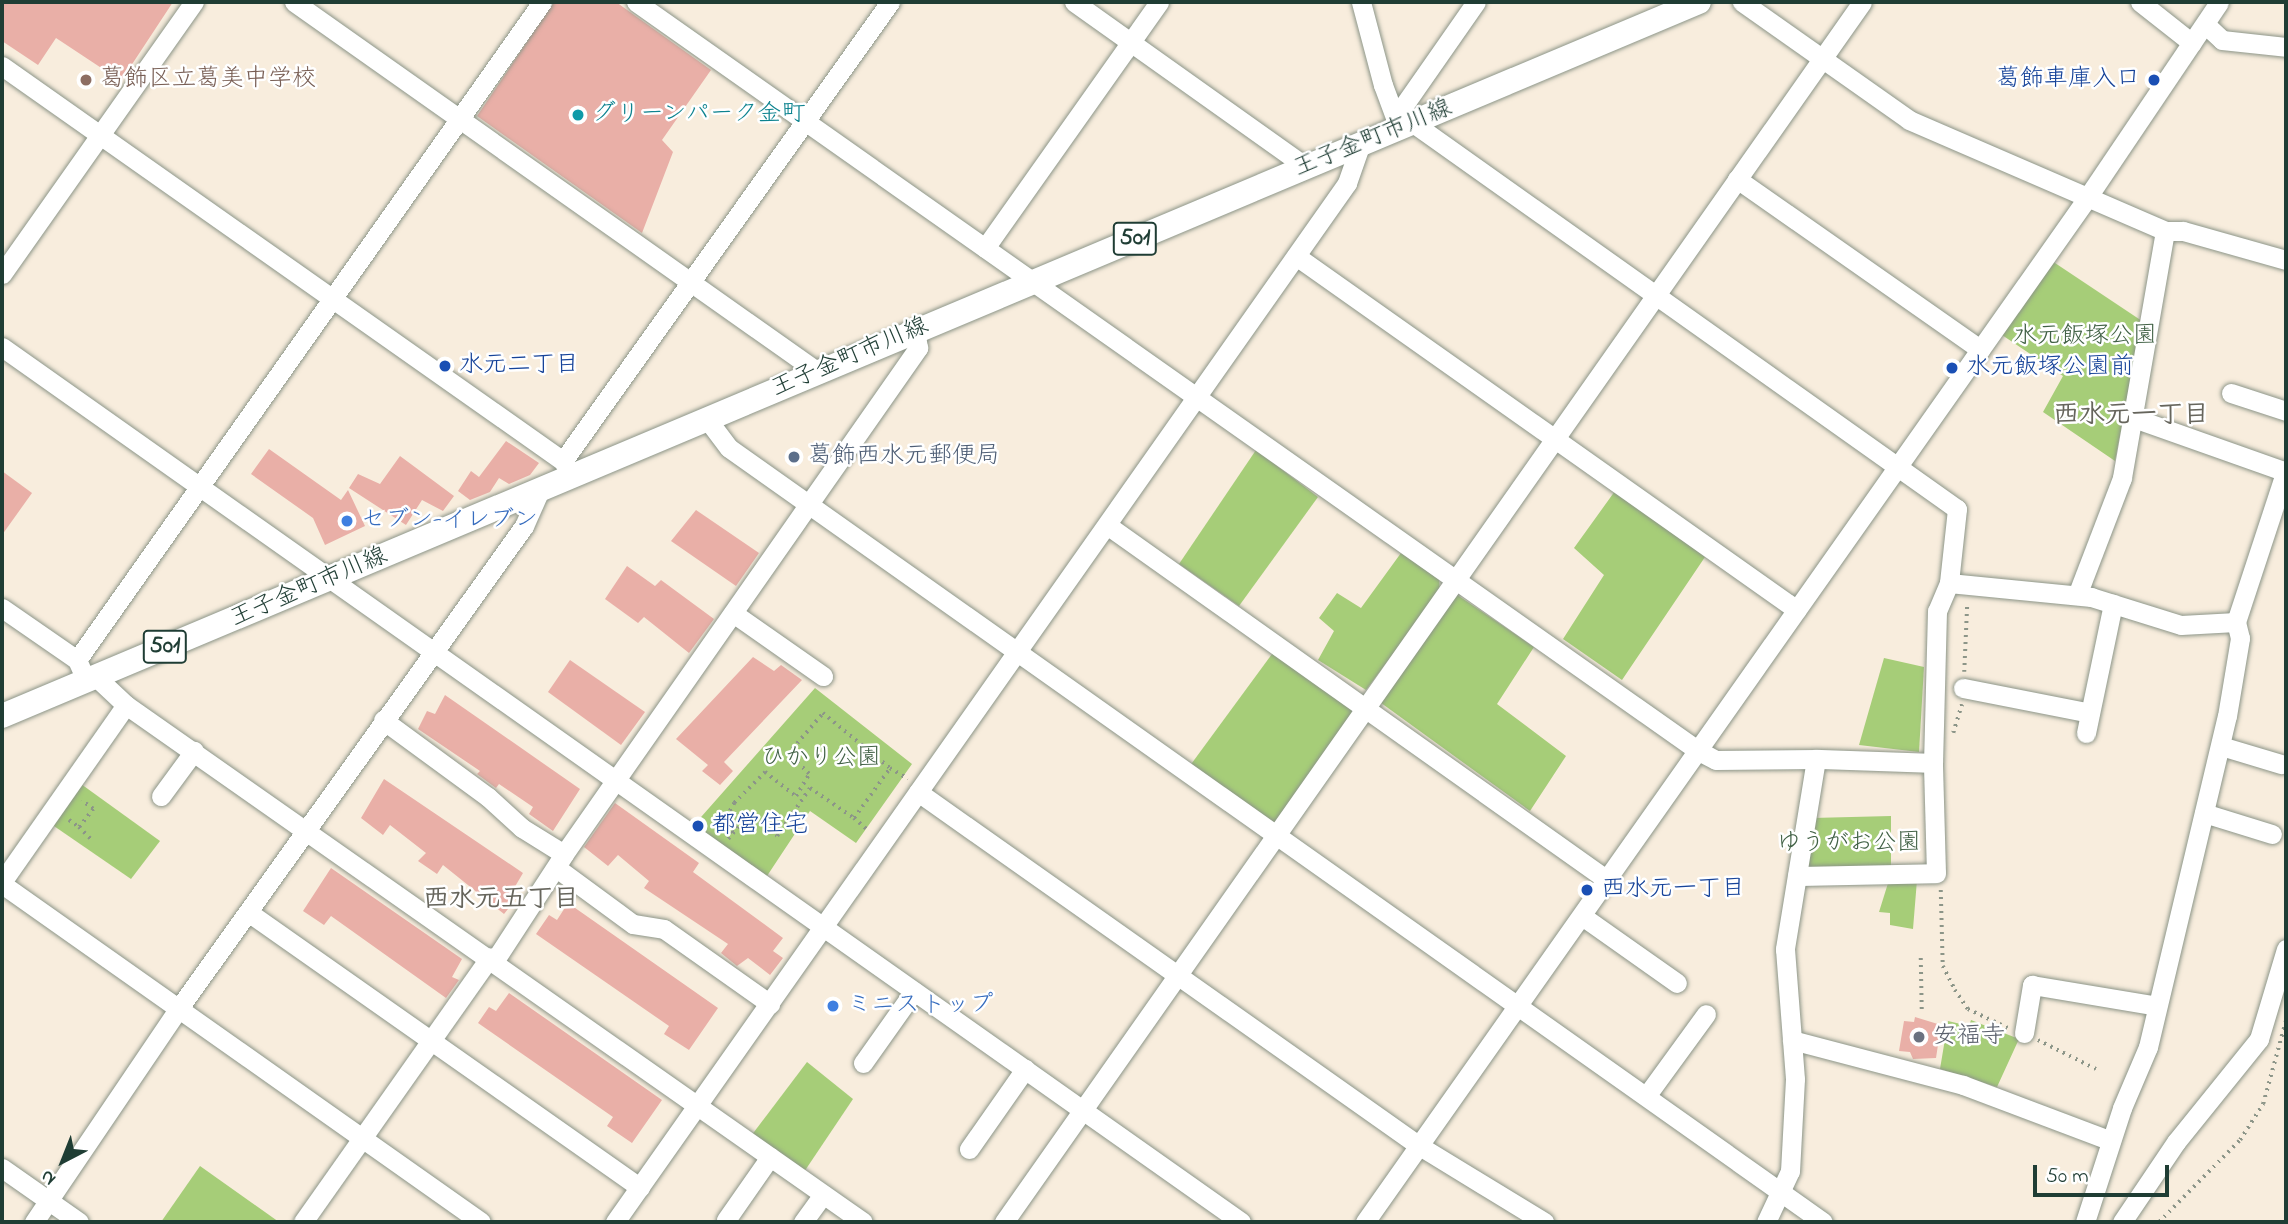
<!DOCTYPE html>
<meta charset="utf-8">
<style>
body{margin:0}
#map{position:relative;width:2288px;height:1224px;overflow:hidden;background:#f8eddd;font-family:"Indie Flower","Klee One",sans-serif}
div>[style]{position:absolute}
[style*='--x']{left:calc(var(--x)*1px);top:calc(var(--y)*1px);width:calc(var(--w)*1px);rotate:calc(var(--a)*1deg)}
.green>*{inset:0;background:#a6cd78}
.building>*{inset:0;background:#e9afa7}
.path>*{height:3.5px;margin-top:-1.75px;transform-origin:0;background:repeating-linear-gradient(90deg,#8c9588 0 2px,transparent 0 7px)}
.roads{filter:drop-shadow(0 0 2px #8c9588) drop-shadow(0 0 2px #8c9588)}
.minor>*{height:19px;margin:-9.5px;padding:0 9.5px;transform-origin:9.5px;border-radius:9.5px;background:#fff}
.major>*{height:24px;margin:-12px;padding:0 12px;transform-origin:12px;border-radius:12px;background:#fff}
.dots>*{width:19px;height:19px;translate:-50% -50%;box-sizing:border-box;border:4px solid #fff;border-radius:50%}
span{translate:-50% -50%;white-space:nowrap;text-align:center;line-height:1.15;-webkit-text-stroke:5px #fff;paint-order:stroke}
.shield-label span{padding:2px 5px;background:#fff;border:2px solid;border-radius:5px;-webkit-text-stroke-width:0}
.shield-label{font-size:23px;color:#1f3d34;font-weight:700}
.education-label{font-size:24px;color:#785e54}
.left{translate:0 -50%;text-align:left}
.transit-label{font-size:24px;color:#164399}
.right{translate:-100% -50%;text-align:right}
.culture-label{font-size:24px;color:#0d838f}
.street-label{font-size:24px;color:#1f3d34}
.park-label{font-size:24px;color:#416145}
.service-label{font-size:24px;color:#4e5e75}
.shop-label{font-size:24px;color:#366cbe}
.worship-label{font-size:24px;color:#5b616d}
.neighbourhood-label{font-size:26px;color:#66655c;font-weight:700}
.frame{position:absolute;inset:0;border:4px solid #1f3d34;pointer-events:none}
.north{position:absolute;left:28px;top:1126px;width:70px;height:70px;-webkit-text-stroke:5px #fff;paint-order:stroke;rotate:222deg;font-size:19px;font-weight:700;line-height:28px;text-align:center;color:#1f3d34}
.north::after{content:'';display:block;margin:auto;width:24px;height:32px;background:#1f3d34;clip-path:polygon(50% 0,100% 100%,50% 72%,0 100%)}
.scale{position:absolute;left:2033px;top:1165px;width:136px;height:32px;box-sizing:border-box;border:4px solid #1f3d34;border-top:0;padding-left:9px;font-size:21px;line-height:24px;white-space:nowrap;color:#1f3d34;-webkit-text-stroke:5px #fff;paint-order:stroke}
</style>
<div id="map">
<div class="green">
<i style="clip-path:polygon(2052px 261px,2142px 321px,2115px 461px,2043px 412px,2063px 376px,2002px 335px)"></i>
<i style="clip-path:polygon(1256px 450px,1318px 497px,1239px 606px,1179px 564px)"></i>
<i style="clip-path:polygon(1615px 491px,1705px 557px,1622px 680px,1563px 639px,1604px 575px,1574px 548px)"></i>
<i style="clip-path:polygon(1401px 553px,1439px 579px,1440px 591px,1366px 690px,1318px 660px,1334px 631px,1319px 618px,1337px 593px,1361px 608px)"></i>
<i style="clip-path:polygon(1456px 594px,1534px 647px,1497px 704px,1566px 756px,1530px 811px,1377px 700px)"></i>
<i style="clip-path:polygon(1275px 650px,1358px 709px,1276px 829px,1189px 767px)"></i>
<i style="clip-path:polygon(1884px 658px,1924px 667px,1919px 752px,1859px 745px)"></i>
<i style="clip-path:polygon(815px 688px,912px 764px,856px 843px,810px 811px,767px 876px,694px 825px)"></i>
<i style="clip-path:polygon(81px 784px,160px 841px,131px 879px,51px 824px)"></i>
<i style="clip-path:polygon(1891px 816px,1891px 870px,1805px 871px,1812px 818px)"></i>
<i style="clip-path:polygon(1889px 880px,1917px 880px,1913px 929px,1890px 925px,1890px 913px,1879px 912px)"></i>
<i style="clip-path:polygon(1971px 1020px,2019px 1039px,1997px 1087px,1940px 1069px,1948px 1021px,1969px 1026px)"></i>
<i style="clip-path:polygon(807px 1062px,853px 1099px,804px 1172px,751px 1136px)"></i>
<i style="clip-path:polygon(200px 1166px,279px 1222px,161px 1222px)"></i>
</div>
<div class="building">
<i style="clip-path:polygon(2px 2px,173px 2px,121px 81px,56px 38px,38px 65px,2px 41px)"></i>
<i style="clip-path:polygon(554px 2px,616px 2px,711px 70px,662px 140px,673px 152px,642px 233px,477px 116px)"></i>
<i style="clip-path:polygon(506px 441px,539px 463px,530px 475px,509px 484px,499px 478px,490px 492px,470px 500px,458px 491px,471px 471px,479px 477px)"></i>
<i style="clip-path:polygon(269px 449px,341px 500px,348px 490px,365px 526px,325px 545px,313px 518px,251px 474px)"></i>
<i style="clip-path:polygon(400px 456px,454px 496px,443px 511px,422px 500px,406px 525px,349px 488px,358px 474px,380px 484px)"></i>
<i style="clip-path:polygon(2px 471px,32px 493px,2px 535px)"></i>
<i style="clip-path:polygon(696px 510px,759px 553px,736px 586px,671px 541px)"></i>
<i style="clip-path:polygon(627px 566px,655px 586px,661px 580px,714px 619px,689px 653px,644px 617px,638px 623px,605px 599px)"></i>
<i style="clip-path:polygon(753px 657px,774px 671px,781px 665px,802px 680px,724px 762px,733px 771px,720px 785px,702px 771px,708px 765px,676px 739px)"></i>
<i style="clip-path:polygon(570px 660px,645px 712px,621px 745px,548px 692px)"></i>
<i style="clip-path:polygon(445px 695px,580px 789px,553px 831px,529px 814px,533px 807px,499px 784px,496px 788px,477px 774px,480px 771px,418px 729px,427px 711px,435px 714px)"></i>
<i style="clip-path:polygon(384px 779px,523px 873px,513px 890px,519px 895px,504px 914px,443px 865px,437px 874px,418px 861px,426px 853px,390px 825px,383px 835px,361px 818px)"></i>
<i style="clip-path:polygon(615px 803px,699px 863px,693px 872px,783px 938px,773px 951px,783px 958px,770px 975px,748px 958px,737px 966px,721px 953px,728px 944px,644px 888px,649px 881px,618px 855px,608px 866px,584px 847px)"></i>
<i style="clip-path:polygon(331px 868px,462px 959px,452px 977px,459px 980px,446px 998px,331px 916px,324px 925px,303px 911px)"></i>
<i style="clip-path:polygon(568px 903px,718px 1008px,689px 1050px,664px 1034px,669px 1026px,536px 934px,549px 915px,557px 920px)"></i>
<i style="clip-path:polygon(509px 993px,662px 1100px,632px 1143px,607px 1126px,613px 1117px,478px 1023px,489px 1007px,496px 1011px)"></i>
<i style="clip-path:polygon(1915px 1017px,1941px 1025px,1936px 1058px,1913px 1059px,1910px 1052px,1899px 1051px,1904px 1021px,1914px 1022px)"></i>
</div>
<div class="path">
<i style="--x:1964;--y:672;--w:69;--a:-87.5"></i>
<i style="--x:1953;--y:733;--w:30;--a:-73"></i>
<i style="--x:854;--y:818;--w:18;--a:41"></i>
<i style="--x:69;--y:820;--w:12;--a:35"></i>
<i style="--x:79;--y:827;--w:23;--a:-52"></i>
<i style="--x:93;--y:809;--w:14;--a:-144"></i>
<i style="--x:79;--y:827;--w:20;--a:45"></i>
<i style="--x:733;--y:833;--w:14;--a:-135"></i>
<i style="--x:723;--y:823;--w:23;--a:-61"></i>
<i style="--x:734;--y:803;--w:44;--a:-45"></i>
<i style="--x:765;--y:772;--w:39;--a:38"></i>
<i style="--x:796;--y:796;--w:26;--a:-59"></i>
<i style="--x:809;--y:774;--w:29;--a:-136"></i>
<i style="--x:788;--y:754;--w:54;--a:-49.5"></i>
<i style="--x:823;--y:713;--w:87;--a:39.4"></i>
<i style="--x:728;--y:839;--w:32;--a:-51"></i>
<i style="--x:748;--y:814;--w:36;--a:37"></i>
<i style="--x:777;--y:836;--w:58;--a:-55.5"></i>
<i style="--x:810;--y:788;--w:53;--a:34.3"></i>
<i style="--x:854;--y:818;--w:62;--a:-54.2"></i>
<i style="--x:890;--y:768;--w:21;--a:31"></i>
<i style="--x:1941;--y:890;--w:76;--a:88.5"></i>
<i style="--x:1943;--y:966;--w:27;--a:63"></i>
<i style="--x:1955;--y:990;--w:23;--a:56"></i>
<i style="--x:1968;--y:1009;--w:44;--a:25.4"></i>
<i style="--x:1921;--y:958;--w:54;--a:88.9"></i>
<i style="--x:2038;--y:1040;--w:65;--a:26.6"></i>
<i style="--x:2159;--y:1222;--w:115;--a:-45.4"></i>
<i style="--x:2240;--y:1140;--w:43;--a:-57.4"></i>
<i style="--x:2263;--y:1104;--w:87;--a:-74.7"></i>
</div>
<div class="roads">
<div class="minor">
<i style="--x:294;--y:2;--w:641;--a:35.23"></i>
<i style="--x:636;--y:2;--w:1298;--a:35.18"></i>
<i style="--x:1697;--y:750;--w:21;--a:28"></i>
<i style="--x:1716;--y:760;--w:100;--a:-0.6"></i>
<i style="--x:1816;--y:759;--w:193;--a:99.3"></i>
<i style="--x:1785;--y:949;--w:130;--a:85.6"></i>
<i style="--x:1795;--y:1079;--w:92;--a:93.1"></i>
<i style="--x:1790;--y:1171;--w:56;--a:115.2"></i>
<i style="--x:1074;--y:2;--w:283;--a:35.4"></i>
<i style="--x:1361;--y:2;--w:86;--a:75.2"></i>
<i style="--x:1383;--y:85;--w:46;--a:69.6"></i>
<i style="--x:1742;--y:2;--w:204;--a:35.2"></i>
<i style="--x:1909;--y:120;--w:279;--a:23.4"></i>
<i style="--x:2165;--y:231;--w:251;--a:99.9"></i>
<i style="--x:2122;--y:478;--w:125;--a:111"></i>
<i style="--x:2140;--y:2;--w:66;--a:38.3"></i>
<i style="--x:2205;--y:24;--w:23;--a:43"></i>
<i style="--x:2222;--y:40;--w:64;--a:6.2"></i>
<i style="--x:2;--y:66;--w:686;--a:35.15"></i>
<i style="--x:563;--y:461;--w:17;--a:59"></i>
<i style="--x:1395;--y:118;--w:141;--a:-55.1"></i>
<i style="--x:1413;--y:123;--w:667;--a:35.36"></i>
<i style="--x:1957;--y:509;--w:74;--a:96.2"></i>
<i style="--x:1949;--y:583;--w:30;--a:113"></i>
<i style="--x:1937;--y:611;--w:152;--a:91.5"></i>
<i style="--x:1737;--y:179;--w:297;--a:35"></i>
<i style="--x:2165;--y:231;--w:18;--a:0"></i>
<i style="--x:2183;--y:231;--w:107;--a:15.7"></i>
<i style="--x:985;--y:248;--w:301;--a:-54.7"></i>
<i style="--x:1296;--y:256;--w:613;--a:35.24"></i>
<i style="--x:2;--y:274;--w:333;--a:-54.8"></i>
<i style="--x:2;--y:347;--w:1517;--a:35.23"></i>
<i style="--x:2231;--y:393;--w:58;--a:18.1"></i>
<i style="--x:2131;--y:417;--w:164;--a:19.5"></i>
<i style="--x:707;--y:419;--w:36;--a:53"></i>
<i style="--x:729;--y:448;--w:1340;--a:35.28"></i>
<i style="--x:563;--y:461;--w:564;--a:-54.53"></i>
<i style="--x:1107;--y:525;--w:613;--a:35.37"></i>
<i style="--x:1949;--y:583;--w:143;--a:5.6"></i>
<i style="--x:2091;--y:597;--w:94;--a:17.3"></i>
<i style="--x:2181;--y:625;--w:55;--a:-3.1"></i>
<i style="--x:2;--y:608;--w:91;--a:34.7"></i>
<i style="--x:733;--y:613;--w:110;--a:35"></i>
<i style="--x:95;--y:676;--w:42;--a:43.1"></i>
<i style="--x:126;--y:705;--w:900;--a:35.05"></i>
<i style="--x:86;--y:680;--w:22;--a:-114"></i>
<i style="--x:77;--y:660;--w:806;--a:-54.75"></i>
<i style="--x:1963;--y:688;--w:129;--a:11.1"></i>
<i style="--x:383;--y:720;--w:130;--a:36.3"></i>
<i style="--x:488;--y:797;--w:46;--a:42.4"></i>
<i style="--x:522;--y:828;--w:49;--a:31.8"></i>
<i style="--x:2086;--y:733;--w:132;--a:-78.2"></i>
<i style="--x:2221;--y:746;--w:63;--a:16.7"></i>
<i style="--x:918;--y:792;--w:612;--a:35.22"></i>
<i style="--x:1418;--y:1145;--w:148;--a:31.4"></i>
<i style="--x:161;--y:796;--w:56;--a:-53.7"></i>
<i style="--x:2204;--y:813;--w:71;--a:17.2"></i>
<i style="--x:558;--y:869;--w:93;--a:36.3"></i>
<i style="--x:633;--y:924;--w:31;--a:9"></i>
<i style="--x:664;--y:929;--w:130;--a:35.3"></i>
<i style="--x:1797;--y:876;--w:139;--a:-1.2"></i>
<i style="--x:1936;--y:873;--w:110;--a:-91.6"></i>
<i style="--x:1933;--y:763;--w:117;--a:-178"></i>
<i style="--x:2;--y:882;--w:216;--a:-55"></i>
<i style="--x:2;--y:884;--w:586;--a:35.21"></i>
<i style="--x:248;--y:912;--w:479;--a:35.1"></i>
<i style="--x:1582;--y:916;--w:116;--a:35.2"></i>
<i style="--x:495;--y:960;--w:126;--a:-56.9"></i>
<i style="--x:564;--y:854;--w:618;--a:-55.02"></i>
<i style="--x:918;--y:348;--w:18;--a:-99"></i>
<i style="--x:2024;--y:1033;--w:49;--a:-80.5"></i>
<i style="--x:2032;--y:985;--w:127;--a:9.5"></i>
<i style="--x:1792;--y:1040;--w:177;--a:14.7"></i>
<i style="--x:1963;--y:1085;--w:158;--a:20.7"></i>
<i style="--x:863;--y:1063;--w:88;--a:-54.7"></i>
<i style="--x:1647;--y:1095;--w:100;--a:-53.9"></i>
<i style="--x:969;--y:1149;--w:98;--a:-55"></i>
<i style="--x:2;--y:1168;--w:94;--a:35"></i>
<i style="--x:726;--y:1220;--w:77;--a:-55.1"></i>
<i style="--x:34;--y:1222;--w:258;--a:-55.9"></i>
<i style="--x:179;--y:1008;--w:593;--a:-54.41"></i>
<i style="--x:524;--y:526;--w:39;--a:-66"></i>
<i style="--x:303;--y:1222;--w:324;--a:-54.8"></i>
<i style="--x:615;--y:1222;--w:1271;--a:-54.83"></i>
<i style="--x:1347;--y:183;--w:42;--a:-70.7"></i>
<i style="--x:803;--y:1222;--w:34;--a:-54"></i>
<i style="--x:1004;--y:1222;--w:1491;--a:-54.88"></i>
<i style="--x:1365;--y:1222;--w:1253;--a:-54.81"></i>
<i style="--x:2087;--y:198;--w:236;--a:-56"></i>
<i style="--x:2085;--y:1222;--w:120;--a:-72"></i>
<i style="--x:2122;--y:1108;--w:66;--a:-66.9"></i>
<i style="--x:2148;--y:1047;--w:340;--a:-76.6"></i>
<i style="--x:2227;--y:716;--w:79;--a:-80.5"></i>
<i style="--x:2240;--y:638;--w:16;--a:-104"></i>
<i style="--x:2236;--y:622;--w:160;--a:-71.8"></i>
<i style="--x:2122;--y:1222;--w:97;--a:-56"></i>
<i style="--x:2176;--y:1142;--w:132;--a:-51.1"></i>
<i style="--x:2259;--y:1039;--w:94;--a:-73.3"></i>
</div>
<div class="major">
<i style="--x:2;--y:716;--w:1841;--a:-22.82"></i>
</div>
</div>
<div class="dots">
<i style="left:86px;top:80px;background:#8d6e63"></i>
<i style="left:2154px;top:80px;background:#1a4fb4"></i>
<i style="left:578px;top:115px;background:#0f9aa8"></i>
<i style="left:445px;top:366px;background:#1a4fb4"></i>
<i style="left:1952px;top:368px;background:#1a4fb4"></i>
<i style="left:794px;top:457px;background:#5c6f8a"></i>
<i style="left:347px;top:521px;background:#3f7fe0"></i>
<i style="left:698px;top:826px;background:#1a4fb4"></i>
<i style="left:1587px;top:890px;background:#1a4fb4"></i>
<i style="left:833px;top:1006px;background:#3f7fe0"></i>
<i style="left:1919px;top:1037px;background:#6b7280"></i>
</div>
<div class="shield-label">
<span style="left:1135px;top:239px">501</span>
<span style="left:165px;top:647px">501</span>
</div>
<div class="education-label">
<span class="left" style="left:100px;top:80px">葛飾区立葛美中学校</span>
</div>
<div class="transit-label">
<span class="right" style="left:2140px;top:80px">葛飾車庫入口</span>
<span class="left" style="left:459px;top:366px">水元二丁目</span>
<span class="left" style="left:1966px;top:368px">水元飯塚公園前</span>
<span class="left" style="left:712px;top:826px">都営住宅</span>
<span class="left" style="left:1601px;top:890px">西水元一丁目</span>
</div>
<div class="culture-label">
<span class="left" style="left:592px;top:115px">グリーンパーク金町</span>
</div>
<div class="street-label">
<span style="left:1373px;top:139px;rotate:-22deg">王子金町市川線</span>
<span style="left:850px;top:358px;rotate:-23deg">王子金町市川線</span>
<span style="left:309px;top:588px;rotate:-23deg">王子金町市川線</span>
</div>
<div class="park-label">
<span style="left:2085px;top:337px">水元飯塚公園</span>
<span style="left:821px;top:759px">ひかり公園</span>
<span style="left:1849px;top:844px">ゆうがお公園</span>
</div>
<div class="service-label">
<span class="left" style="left:808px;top:457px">葛飾西水元郵便局</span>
</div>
<div class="shop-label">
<span class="left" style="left:361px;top:521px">セブン-イレブン</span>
<span class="left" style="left:847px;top:1006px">ミニストップ</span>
</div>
<div class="worship-label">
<span class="left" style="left:1933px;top:1037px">安福寺</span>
</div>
<div class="neighbourhood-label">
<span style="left:2131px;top:417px">西水元一丁目</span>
<span style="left:501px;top:901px">西水元五丁目</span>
</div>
<div class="frame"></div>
<div class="north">N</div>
<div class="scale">50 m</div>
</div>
